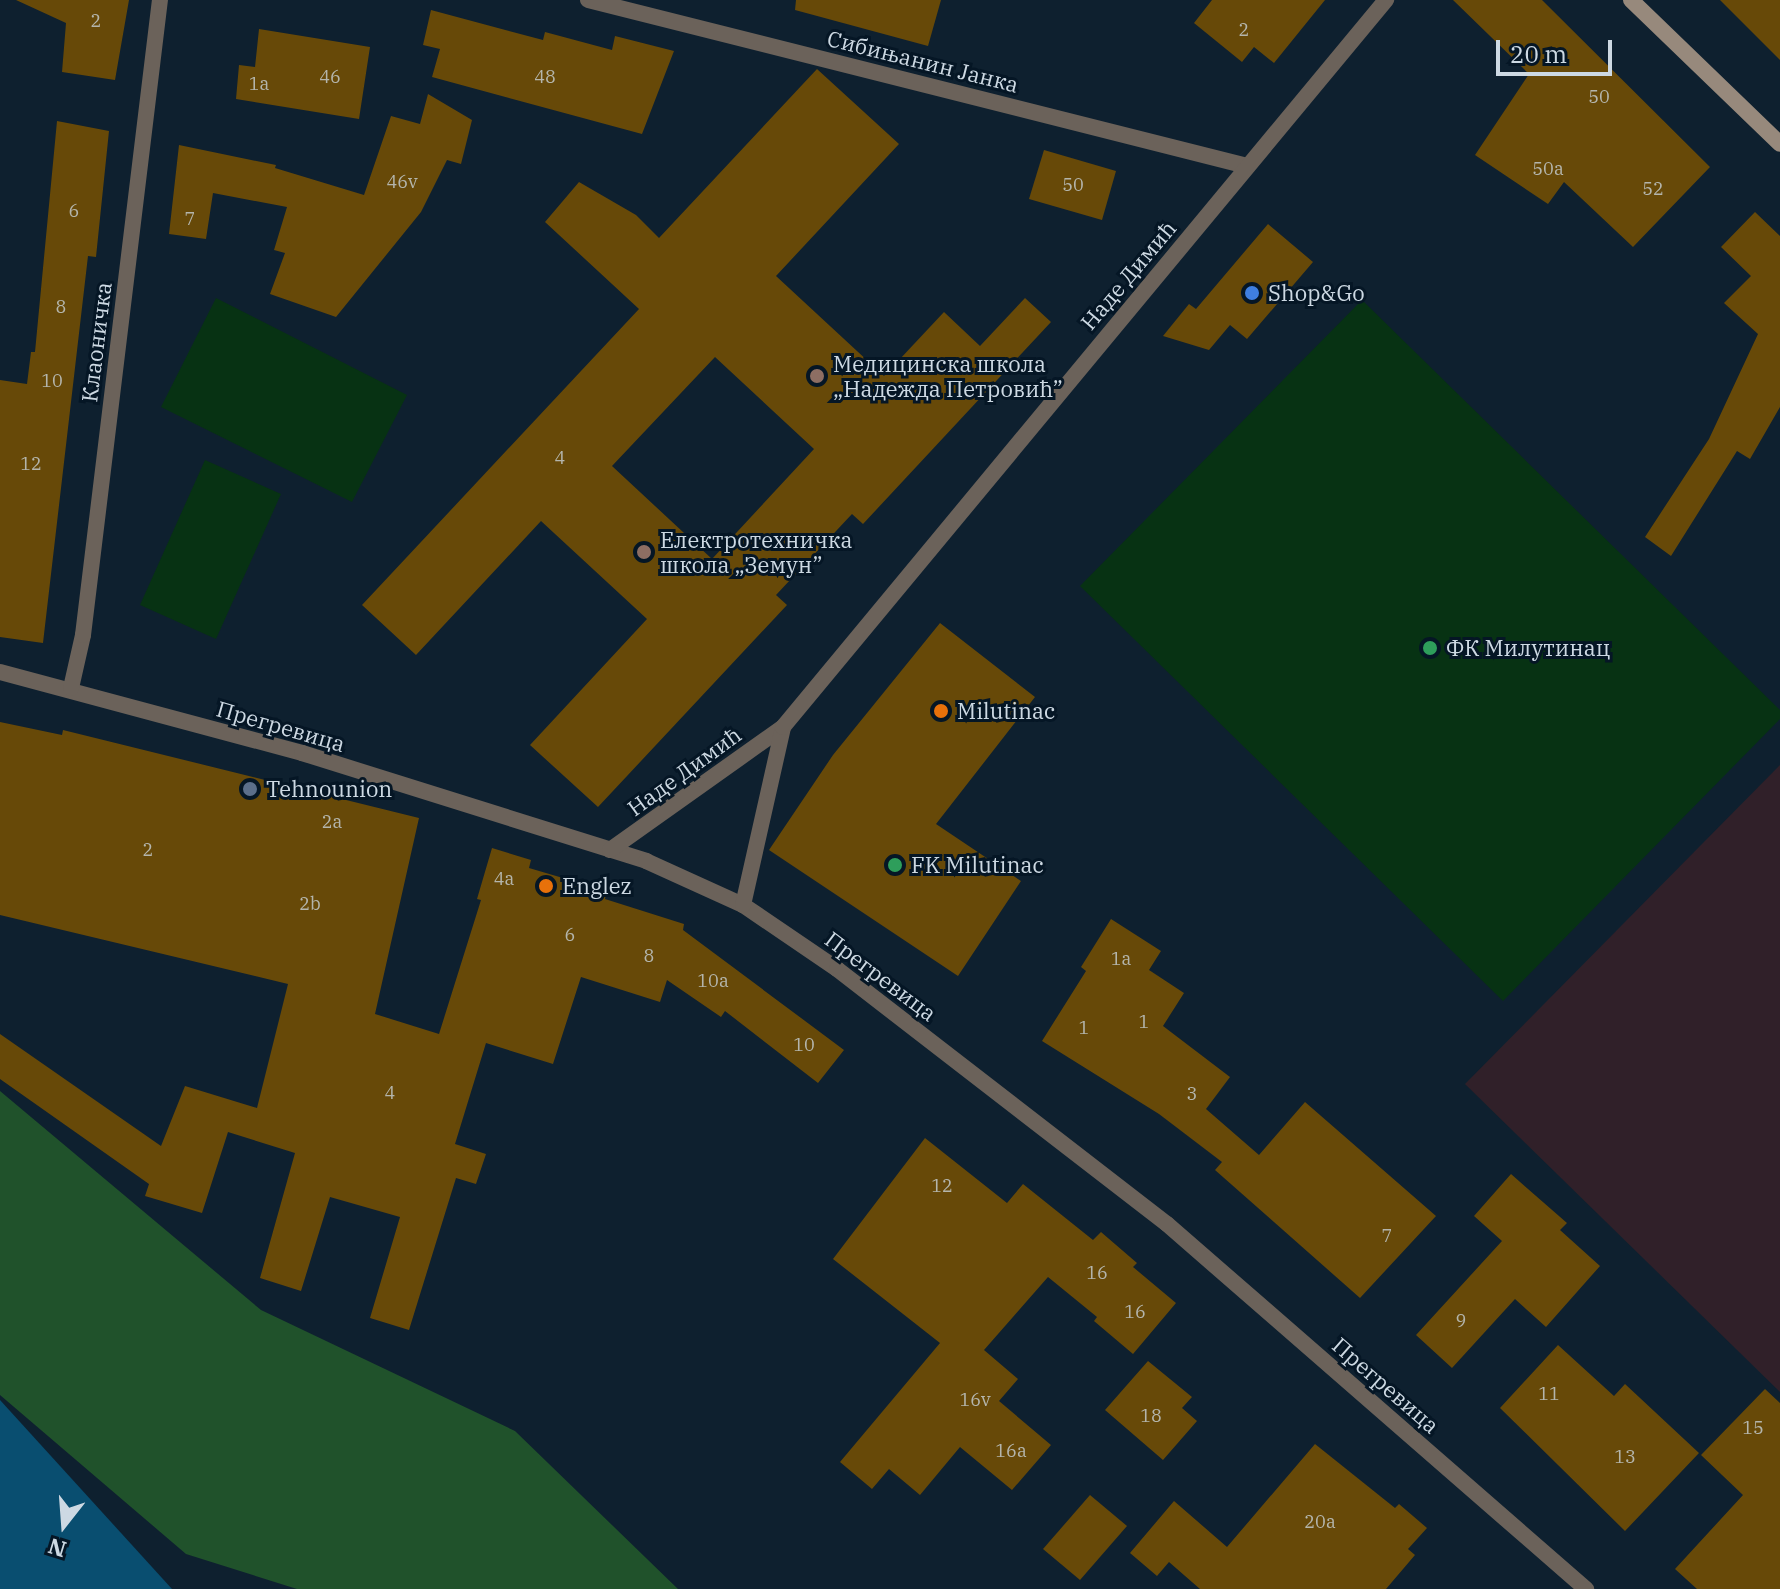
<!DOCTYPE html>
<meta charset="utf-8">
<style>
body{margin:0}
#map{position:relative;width:1780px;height:1589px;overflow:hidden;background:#0e202f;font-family:"IBM Plex Serif",serif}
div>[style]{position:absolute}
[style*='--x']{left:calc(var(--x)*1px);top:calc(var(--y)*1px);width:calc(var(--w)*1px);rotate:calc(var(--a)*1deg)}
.industrial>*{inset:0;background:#302029}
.green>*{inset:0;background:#073213}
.forest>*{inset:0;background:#20522b}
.water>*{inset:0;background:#094e70}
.building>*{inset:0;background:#674908}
.minor>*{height:16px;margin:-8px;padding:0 8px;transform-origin:8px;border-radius:8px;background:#6b625a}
.secondary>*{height:16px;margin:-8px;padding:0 8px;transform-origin:8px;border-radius:8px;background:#97897c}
.dots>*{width:22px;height:22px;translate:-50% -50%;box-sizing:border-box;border:4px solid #051625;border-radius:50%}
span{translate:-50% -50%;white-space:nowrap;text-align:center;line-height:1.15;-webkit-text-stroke:6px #051625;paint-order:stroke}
.number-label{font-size:18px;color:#b4b5ac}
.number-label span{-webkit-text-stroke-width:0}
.street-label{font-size:22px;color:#cdd9e3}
.poi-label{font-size:22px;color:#cdd9e3}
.left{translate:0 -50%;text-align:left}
.north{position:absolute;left:24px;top:1485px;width:80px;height:80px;-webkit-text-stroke:6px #051625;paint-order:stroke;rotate:197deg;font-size:22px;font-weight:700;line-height:32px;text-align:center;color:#cdd9e3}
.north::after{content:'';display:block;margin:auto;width:28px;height:36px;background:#cdd9e3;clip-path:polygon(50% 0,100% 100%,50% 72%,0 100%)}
.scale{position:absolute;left:1496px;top:40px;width:116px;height:36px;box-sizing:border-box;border:4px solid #cdd9e3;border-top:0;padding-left:10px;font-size:24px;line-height:28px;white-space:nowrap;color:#cdd9e3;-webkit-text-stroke:6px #051625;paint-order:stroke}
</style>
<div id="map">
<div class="industrial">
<i style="clip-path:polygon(1780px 765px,1780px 1392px,1465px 1084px)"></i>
</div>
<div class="green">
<i style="clip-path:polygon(216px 298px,407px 395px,352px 502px,161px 407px)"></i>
<i style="clip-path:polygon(1362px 300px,1780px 710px,1780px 719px,1503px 1001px,1080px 586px)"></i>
<i style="clip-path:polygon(205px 460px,281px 494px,216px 639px,140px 605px)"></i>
</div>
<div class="forest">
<i style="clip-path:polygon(0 1091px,261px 1310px,515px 1431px,678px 1589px,297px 1589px,186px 1554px,0 1395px)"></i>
</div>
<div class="water">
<i style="clip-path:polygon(0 1400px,172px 1589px,0 1589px)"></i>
</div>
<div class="building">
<i style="clip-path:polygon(16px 0,129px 0,115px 80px,62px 72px,66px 23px)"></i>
<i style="clip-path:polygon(796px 0,941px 0,928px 46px,795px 10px)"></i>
<i style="clip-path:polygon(1212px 0,1325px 0,1274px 63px,1254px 47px,1242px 62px,1194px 23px)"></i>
<i style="clip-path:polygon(1453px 0,1542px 0,1710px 167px,1633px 247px,1564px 182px,1548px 204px,1475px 155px,1529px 74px)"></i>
<i style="clip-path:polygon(1720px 0,1780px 0,1780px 60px)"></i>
<i style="clip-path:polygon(431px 10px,543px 40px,545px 32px,612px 50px,615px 36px,674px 51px,642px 134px,432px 77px,440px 49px,423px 45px)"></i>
<i style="clip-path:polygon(259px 29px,370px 47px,359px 119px,236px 99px,239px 65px,255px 67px)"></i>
<i style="clip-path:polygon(evenodd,817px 69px,899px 144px,776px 276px,884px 376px,944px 312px,980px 346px,1025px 298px,1051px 322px,863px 524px,852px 514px,776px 595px,787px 605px,598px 807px,530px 745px,647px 619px,541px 521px,416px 655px,362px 605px,639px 309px,545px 222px,579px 182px,636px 215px,659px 238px,817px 69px,715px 357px,814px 449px,712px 559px,612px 466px,715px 357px)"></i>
<i style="clip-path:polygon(428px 94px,472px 120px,461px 164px,447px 160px,421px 212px,336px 317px,270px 294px,285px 253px,274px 250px,287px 207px,213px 193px,206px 239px,169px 234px,179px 145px,276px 165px,275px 168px,364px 195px,391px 116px,420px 124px)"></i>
<i style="clip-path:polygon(57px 121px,109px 131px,96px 257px,88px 256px,43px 643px,0 637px,0 380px,27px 384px,31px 352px,35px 352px)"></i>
<i style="clip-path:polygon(1044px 150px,1116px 171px,1102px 220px,1029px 199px)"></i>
<i style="clip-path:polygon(1755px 212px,1780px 236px,1780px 407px,1750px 459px,1737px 451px,1671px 556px,1645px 537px,1709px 439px,1758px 334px,1724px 303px,1751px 276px,1721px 247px)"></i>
<i style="clip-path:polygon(1268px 224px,1313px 262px,1247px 339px,1230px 325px,1209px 350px,1163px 336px,1189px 304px,1196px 309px)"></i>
<i style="clip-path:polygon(940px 623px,1035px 697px,936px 824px,1021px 881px,958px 976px,769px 850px,833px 755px)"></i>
<i style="clip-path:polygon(0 722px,62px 735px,63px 730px,419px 818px,375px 1014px,439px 1034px,481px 900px,477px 899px,492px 848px,531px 860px,529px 868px,607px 891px,605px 899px,684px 924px,683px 930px,844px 1050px,818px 1083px,725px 1011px,721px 1017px,667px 980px,660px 1002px,581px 977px,553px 1064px,486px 1043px,455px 1144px,486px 1154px,476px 1184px,456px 1178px,409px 1330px,370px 1318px,400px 1217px,330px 1197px,301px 1291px,260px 1278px,295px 1153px,228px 1132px,202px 1213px,145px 1196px,149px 1184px,0 1079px,0 1034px,161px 1146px,185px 1086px,257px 1108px,288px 984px,0 915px)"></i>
<i style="clip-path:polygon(1111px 919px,1161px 951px,1149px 970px,1184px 993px,1163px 1026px,1230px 1077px,1206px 1109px,1259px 1155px,1305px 1102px,1436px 1216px,1360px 1298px,1215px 1170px,1222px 1162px,1159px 1114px,1042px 1041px,1086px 971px,1081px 967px)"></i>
<i style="clip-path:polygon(925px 1138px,1007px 1203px,1023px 1184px,1093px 1240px,1101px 1232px,1137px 1263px,1133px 1267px,1176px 1303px,1133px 1354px,1094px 1321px,1097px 1317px,1048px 1277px,984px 1350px,1018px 1379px,999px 1401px,1051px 1445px,1012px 1490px,960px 1447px,920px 1495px,889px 1469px,872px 1489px,840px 1462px,940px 1343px,833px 1259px)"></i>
<i style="clip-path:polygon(1511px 1174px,1567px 1223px,1560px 1230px,1600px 1266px,1546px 1327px,1515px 1299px,1452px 1368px,1416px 1335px,1502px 1241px,1474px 1216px)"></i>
<i style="clip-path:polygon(1558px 1345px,1614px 1396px,1625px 1384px,1699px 1453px,1625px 1531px,1500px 1408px)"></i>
<i style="clip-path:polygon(1148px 1361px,1192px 1397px,1182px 1408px,1197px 1421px,1163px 1460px,1105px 1410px)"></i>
<i style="clip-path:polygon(1765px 1389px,1780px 1403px,1780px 1589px,1697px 1589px,1675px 1569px,1743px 1495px,1701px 1455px)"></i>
<i style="clip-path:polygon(1315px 1444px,1395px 1508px,1399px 1504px,1427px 1528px,1408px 1549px,1415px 1555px,1386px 1589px,1200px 1589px,1169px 1562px,1157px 1576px,1130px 1553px,1174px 1501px,1227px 1547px)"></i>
<i style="clip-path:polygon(1090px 1495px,1127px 1526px,1080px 1580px,1043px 1549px)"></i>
</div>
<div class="minor">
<i style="--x:588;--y:0;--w:680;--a:14.14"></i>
<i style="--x:0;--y:672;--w:313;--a:15"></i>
<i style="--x:302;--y:753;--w:361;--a:17.4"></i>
<i style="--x:646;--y:861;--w:107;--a:24.4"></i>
<i style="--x:743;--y:905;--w:114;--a:34.2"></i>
<i style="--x:837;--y:969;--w:417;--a:37.7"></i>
<i style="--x:1167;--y:1224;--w:556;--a:41.06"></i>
<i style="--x:71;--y:688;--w:54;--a:-77.2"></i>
<i style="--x:83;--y:635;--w:640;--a:-83.09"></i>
<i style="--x:610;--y:850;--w:212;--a:-35.4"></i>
<i style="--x:743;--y:905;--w:182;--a:-77.3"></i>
<i style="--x:783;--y:727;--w:945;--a:-50.33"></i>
</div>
<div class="secondary">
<i style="--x:1631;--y:0;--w:207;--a:44"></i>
</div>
<div class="dots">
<i style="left:1252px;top:293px;background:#3f7fe0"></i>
<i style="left:817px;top:376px;background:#8d6e63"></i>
<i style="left:644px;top:552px;background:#8d6e63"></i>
<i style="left:1430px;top:648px;background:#2e9e5b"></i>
<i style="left:941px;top:711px;background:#e8710a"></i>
<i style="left:250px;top:789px;background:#5c6f8a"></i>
<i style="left:895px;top:865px;background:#2e9e5b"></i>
<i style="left:546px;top:886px;background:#e8710a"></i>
</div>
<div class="number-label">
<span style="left:96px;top:21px">2</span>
<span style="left:1244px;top:30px">2</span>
<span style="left:330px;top:77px">46</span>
<span style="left:545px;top:77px">48</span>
<span style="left:259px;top:84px">1a</span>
<span style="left:1599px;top:97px">50</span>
<span style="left:1548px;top:169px">50a</span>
<span style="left:402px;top:182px">46v</span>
<span style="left:1073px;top:185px">50</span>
<span style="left:1653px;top:189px">52</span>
<span style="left:74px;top:211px">6</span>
<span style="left:190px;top:219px">7</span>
<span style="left:61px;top:307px">8</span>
<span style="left:52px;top:381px">10</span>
<span style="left:560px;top:458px">4</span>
<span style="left:31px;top:464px">12</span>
<span style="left:332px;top:822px">2a</span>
<span style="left:148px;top:850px">2</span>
<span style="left:504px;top:879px">4a</span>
<span style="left:310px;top:904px">2b</span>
<span style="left:570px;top:935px">6</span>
<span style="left:649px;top:956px">8</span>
<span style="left:1121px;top:959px">1a</span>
<span style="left:713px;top:981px">10a</span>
<span style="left:1144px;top:1022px">1</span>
<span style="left:1084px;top:1028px">1</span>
<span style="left:804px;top:1045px">10</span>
<span style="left:390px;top:1093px">4</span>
<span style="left:1192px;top:1094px">3</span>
<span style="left:942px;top:1186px">12</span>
<span style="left:1387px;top:1236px">7</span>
<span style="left:1097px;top:1273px">16</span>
<span style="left:1135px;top:1312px">16</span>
<span style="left:1461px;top:1321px">9</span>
<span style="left:1549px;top:1394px">11</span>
<span style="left:975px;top:1400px">16v</span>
<span style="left:1151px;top:1416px">18</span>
<span style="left:1753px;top:1428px">15</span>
<span style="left:1011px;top:1451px">16a</span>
<span style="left:1625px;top:1457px">13</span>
<span style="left:1320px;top:1522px">20a</span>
</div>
<div class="street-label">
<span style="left:923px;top:61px;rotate:14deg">Сибињанин Јанка</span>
<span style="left:1128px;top:275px;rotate:-50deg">Наде Димић</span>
<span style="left:96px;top:342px;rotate:-83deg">Клаоничка</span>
<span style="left:281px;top:726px;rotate:16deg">Прегревица</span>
<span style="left:684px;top:771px;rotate:-36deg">Наде Димић</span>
<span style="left:881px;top:976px;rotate:37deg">Прегревица</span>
<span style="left:1386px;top:1385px;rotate:41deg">Прегревица</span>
</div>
<div class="poi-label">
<span class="left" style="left:1268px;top:293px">Shop&amp;Go</span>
<span class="left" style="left:833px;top:376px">Медицинска школа<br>„Надежда Петровић”</span>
<span class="left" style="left:660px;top:552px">Електротехничка<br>школа „Земун”</span>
<span class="left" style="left:1446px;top:648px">ФК Милутинац</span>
<span class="left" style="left:957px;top:711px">Milutinac</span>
<span class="left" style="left:266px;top:789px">Tehnounion</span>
<span class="left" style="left:911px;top:865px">FK Milutinac</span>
<span class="left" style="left:562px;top:886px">Englez</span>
</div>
<div class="north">N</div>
<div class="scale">20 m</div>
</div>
